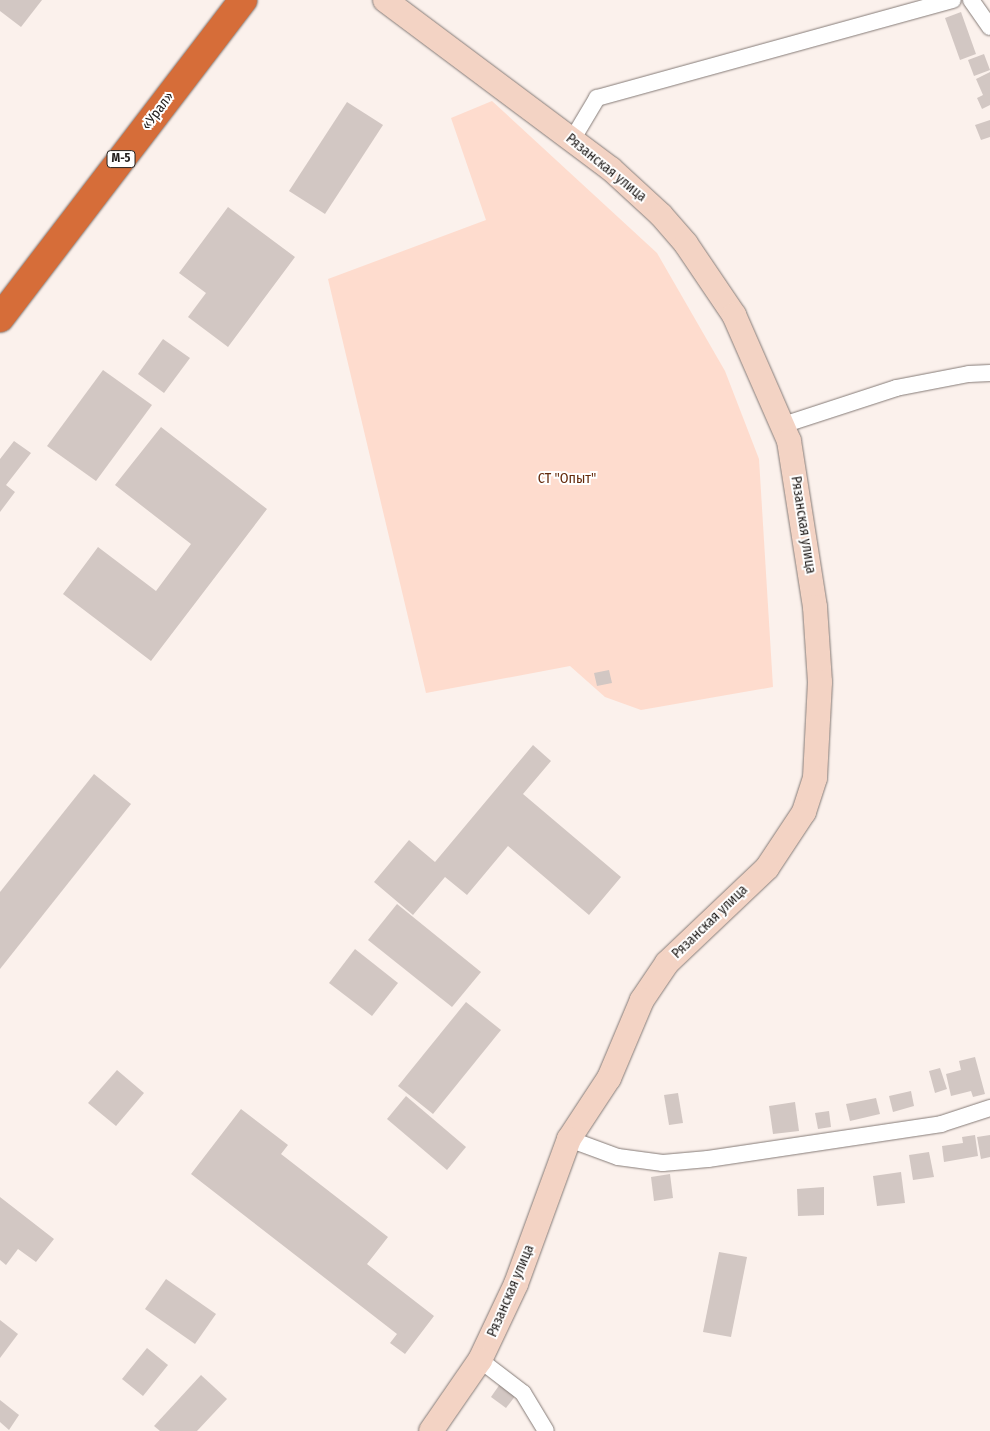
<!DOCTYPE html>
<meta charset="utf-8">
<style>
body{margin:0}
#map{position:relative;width:990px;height:1431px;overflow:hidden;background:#fbf1ec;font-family:"Fira Sans Condensed",sans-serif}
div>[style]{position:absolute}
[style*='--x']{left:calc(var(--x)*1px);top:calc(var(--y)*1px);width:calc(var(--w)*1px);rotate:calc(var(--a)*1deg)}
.green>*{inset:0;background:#fedcce}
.building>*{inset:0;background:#d2c7c3}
.roads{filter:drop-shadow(0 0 1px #857b77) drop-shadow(0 0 1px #857b77)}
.street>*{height:16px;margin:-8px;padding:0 8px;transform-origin:8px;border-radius:8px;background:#fff}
.secondary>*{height:24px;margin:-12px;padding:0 12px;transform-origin:12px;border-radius:12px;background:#f3d3c4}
.highway>*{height:28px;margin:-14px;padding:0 14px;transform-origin:14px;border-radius:14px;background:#d66d39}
span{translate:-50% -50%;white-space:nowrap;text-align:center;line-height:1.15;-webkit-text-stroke:4px #fff;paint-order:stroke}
.shield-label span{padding:1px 4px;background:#fff;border:1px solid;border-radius:4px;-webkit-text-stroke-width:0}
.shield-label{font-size:12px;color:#24201e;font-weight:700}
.street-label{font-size:14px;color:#24201e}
.park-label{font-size:14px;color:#642a0b}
</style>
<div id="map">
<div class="green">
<i style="clip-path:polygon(492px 101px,657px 253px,725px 371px,759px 459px,773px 687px,641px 710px,605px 697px,570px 666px,426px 693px,328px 279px,486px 220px,451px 118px)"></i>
</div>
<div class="building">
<i style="clip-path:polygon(0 0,42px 0,21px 27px,0 11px)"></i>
<i style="clip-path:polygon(961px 12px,976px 54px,960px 60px,945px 18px)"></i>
<i style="clip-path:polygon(984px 54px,990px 70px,974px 76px,968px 60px)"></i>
<i style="clip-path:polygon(990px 72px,990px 105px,982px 109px,977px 98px,983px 95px,976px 79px)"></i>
<i style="clip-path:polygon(347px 102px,383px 125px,325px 214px,289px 191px)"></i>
<i style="clip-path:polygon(990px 120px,990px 137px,981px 140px,975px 125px)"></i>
<i style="clip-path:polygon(228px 207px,295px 257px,228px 347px,188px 317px,206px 293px,179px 273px)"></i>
<i style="clip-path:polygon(163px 339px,190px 358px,164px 393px,138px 374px)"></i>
<i style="clip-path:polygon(103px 370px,152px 405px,96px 481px,47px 446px)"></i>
<i style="clip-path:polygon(161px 427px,267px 509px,151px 661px,63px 594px,98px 547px,156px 591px,191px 544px,115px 485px)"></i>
<i style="clip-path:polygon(14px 441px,31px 453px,6px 485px,15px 492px,0 512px,0 459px)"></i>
<i style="clip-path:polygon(609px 670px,612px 683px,597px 686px,594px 673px)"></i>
<i style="clip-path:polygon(533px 745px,551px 761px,523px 794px,621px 877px,589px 915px,508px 846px,467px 895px,445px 877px,413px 915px,374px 882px,409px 840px,435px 862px)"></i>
<i style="clip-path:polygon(94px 774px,131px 804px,0 969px,0 892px)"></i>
<i style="clip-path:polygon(397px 904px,481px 972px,452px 1007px,368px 940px)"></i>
<i style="clip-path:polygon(355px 949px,398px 983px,372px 1016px,329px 983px)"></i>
<i style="clip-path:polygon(466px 1002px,501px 1030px,433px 1114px,398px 1086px)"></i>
<i style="clip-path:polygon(975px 1057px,985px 1094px,973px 1097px,971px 1091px,951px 1096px,946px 1074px,961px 1070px,959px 1061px)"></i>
<i style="clip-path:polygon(940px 1068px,947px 1089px,935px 1093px,929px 1071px)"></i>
<i style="clip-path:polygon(117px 1070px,144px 1093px,116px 1126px,88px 1103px)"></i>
<i style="clip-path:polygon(911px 1091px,914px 1106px,893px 1112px,889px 1096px)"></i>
<i style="clip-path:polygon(678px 1093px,683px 1123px,669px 1125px,664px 1095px)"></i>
<i style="clip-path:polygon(406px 1096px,466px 1147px,447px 1170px,387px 1119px)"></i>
<i style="clip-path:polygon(876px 1098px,880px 1114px,850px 1121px,846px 1104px)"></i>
<i style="clip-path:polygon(795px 1102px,799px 1131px,773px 1134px,769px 1106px)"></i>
<i style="clip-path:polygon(241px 1109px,288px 1145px,281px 1154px,388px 1237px,367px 1264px,434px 1316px,405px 1354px,390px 1343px,397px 1334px,191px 1174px)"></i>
<i style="clip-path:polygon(829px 1111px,831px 1127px,818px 1129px,815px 1113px)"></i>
<i style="clip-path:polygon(975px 1135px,978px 1156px,944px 1162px,942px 1146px,963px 1143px,962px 1137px)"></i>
<i style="clip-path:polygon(990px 1135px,990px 1157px,981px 1159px,977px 1137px)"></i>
<i style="clip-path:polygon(929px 1152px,934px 1177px,913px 1180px,909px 1155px)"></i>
<i style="clip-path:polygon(901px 1172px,905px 1203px,877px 1206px,873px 1176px)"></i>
<i style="clip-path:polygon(670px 1174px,673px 1198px,654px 1201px,651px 1177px)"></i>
<i style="clip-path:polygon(824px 1187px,824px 1215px,798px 1216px,797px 1189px)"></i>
<i style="clip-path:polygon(0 1197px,54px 1239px,36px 1262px,18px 1249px,6px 1265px,0 1260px)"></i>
<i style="clip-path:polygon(719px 1252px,747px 1257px,731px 1337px,703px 1332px)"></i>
<i style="clip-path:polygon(166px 1279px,216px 1314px,195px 1344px,145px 1309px)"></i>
<i style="clip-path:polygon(0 1320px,18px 1334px,0 1358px)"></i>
<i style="clip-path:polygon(147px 1348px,168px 1365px,143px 1396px,122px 1379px)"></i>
<i style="clip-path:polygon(201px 1375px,227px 1399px,197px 1431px,160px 1431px,154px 1426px)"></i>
<i style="clip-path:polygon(500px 1384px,516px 1395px,506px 1408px,491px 1397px)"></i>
<i style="clip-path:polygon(0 1400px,19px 1415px,9px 1430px,0 1422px)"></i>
</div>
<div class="roads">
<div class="street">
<i style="--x:971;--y:0;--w:33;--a:55"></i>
<i style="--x:572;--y:140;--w:49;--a:-59.2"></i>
<i style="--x:597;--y:98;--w:369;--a:-15.4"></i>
<i style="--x:783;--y:425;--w:119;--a:-18.1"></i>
<i style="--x:896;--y:388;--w:74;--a:-10.9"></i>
<i style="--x:969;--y:374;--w:21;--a:-3"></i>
<i style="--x:569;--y:1139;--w:52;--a:20.2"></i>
<i style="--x:618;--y:1157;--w:45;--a:7.6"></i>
<i style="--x:663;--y:1163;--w:45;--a:-5.1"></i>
<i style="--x:708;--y:1159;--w:236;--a:-8.5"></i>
<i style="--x:941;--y:1124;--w:52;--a:-18.1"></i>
<i style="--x:480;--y:1360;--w:54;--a:37.5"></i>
<i style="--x:523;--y:1393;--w:44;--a:58.8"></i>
</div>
<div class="secondary">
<i style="--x:385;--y:0;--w:282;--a:36.8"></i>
<i style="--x:611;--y:169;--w:68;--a:42.6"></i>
<i style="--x:661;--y:215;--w:38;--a:49"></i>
<i style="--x:686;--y:244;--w:86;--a:55.9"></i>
<i style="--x:734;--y:315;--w:137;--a:66.4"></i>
<i style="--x:789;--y:441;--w:168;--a:81.1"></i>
<i style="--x:815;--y:607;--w:75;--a:86.2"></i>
<i style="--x:820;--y:682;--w:96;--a:93"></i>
<i style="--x:815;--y:778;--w:36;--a:108"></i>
<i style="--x:804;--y:812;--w:67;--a:123.5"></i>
<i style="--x:767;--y:868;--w:138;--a:136.5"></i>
<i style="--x:667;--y:963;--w:45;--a:124"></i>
<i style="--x:642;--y:1000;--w:85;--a:112.9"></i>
<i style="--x:609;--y:1078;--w:73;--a:123.3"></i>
<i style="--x:569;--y:1139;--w:154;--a:110.1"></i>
<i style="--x:516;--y:1284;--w:84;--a:115.3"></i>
<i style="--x:480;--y:1360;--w:86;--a:124.6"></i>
</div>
<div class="highway">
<i style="--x:0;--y:318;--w:400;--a:-52.6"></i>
</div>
</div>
<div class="shield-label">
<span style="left:121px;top:159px">М-5</span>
</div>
<div class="street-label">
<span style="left:158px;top:111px;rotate:-53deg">«Урал»</span>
<span style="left:606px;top:168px;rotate:39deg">Рязанская улица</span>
<span style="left:803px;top:525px;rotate:81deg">Рязанская улица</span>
<span style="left:710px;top:922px;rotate:-44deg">Рязанская улица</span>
<span style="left:511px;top:1291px;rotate:-67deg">Рязанская улица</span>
</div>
<div class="park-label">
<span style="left:567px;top:479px">СТ "Опыт"</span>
</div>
</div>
